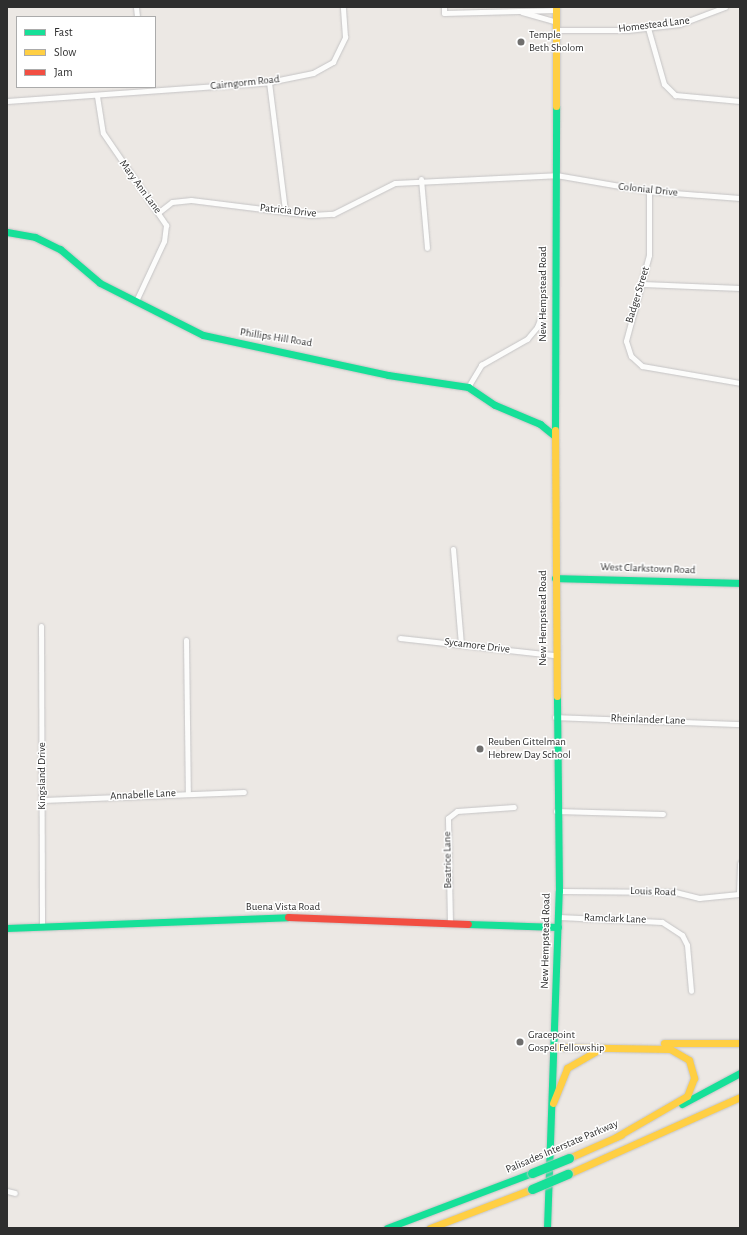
<!DOCTYPE html>
<style>
body{margin:0}
#map{position:relative;width:747px;height:1235px;overflow:hidden;background:#ece8e4;font-family:"Alegreya Sans",sans-serif}
div>[style]{position:absolute}
[style*='--x']{left:calc(var(--x)*1px);top:calc(var(--y)*1px);width:calc(var(--w)*1px);rotate:calc(var(--a)*1deg)}
.roads{filter:drop-shadow(0 0 1px #c5c4c5) drop-shadow(0 0 1px #c5c4c5)}
.street>*{height:5px;margin:-2.5px;padding:0 2.5px;transform-origin:2.5px;border-radius:2.5px;background:#fcfcfb}
.fast>*{height:7px;margin:-3.5px;padding:0 3.5px;transform-origin:3.5px;border-radius:3.5px;background:#16e098}
.slow>*{height:7px;margin:-3.5px;padding:0 3.5px;transform-origin:3.5px;border-radius:3.5px;background:#ffcf43}
.jam>*{height:7px;margin:-3.5px;padding:0 3.5px;transform-origin:3.5px;border-radius:3.5px;background:#f24e42}
.bridges{filter:drop-shadow(0 0 1px #c6c5c4) drop-shadow(0 0 1px #c6c5c4)}
.fast-bridge>*{height:9px;margin:-4.5px;padding:0 4.5px;transform-origin:4.5px;border-radius:4.5px;background:#16e098}
.dots>*{width:11px;height:11px;translate:-50% -50%;box-sizing:border-box;border:2px solid #fff;border-radius:50%}
span{translate:-50% -50%;white-space:nowrap;text-align:center;line-height:1.15;-webkit-text-stroke:3px #fff;paint-order:stroke}
.street-label{font-size:11px;color:#2e2e2e}
.poi-label{font-size:11px;color:#2e2e2e}
.left{translate:0 -50%;text-align:left}
.frame{position:absolute;inset:0;border:8px solid #2e2e2e;pointer-events:none}
.legend{position:absolute;left:16px;top:16px;width:140px;height:72px;box-sizing:border-box;background:#fff;border:1px solid #ababab;margin:0;padding:5px 7px;list-style:none;font-size:12px;color:#2e2e2e}
.legend li{display:flex;align-items:center;gap:8px;height:20px}
.legend b{width:20px;border:1px solid #ababab}
</style>
<div id="map">
<div class="roads">
<div class="street">
<i style="--x:136;--y:7;--w:10;--a:84"></i>
<i style="--x:444;--y:7;--w:6;--a:90"></i>
<i style="--x:444;--y:13;--w:112;--a:-1.5"></i>
<i style="--x:522;--y:12;--w:35;--a:16"></i>
<i style="--x:648;--y:28;--w:58;--a:74.1"></i>
<i style="--x:664;--y:84;--w:16;--a:45"></i>
<i style="--x:675;--y:95;--w:65;--a:5.3"></i>
<i style="--x:556;--y:30;--w:72;--a:0"></i>
<i style="--x:628;--y:30;--w:52;--a:-6.6"></i>
<i style="--x:680;--y:24;--w:48;--a:-20.7"></i>
<i style="--x:269;--y:82;--w:130;--a:82.9"></i>
<i style="--x:97;--y:96;--w:37;--a:81"></i>
<i style="--x:103;--y:133;--w:112;--a:55.6"></i>
<i style="--x:166;--y:225;--w:16;--a:97"></i>
<i style="--x:164;--y:241;--w:64;--a:115"></i>
<i style="--x:7;--y:101;--w:263;--a:-4.1"></i>
<i style="--x:269;--y:82;--w:45;--a:-11.6"></i>
<i style="--x:313;--y:73;--w:23;--a:-29"></i>
<i style="--x:333;--y:62;--w:28;--a:-64"></i>
<i style="--x:345;--y:37;--w:30;--a:-94"></i>
<i style="--x:421;--y:179;--w:69;--a:85"></i>
<i style="--x:649;--y:191;--w:64;--a:90"></i>
<i style="--x:649;--y:255;--w:89;--a:105"></i>
<i style="--x:626;--y:341;--w:16;--a:72"></i>
<i style="--x:631;--y:356;--w:15;--a:42"></i>
<i style="--x:642;--y:366;--w:99;--a:9.8"></i>
<i style="--x:159;--y:212;--w:16;--a:-38"></i>
<i style="--x:172;--y:202;--w:19;--a:-6"></i>
<i style="--x:191;--y:200;--w:121;--a:7.1"></i>
<i style="--x:311;--y:215;--w:22;--a:-3"></i>
<i style="--x:333;--y:214;--w:69;--a:-26.6"></i>
<i style="--x:395;--y:183;--w:161;--a:-2.8"></i>
<i style="--x:556;--y:175;--w:94;--a:9.8"></i>
<i style="--x:649;--y:191;--w:91;--a:4.4"></i>
<i style="--x:643;--y:284;--w:97;--a:2.4"></i>
<i style="--x:468;--y:387;--w:26;--a:-59"></i>
<i style="--x:481;--y:365;--w:53;--a:-29.5"></i>
<i style="--x:527;--y:339;--w:16;--a:-50"></i>
<i style="--x:537;--y:327;--w:11;--a:-68"></i>
<i style="--x:453;--y:549;--w:95;--a:85.2"></i>
<i style="--x:41;--y:626;--w:301;--a:89.8"></i>
<i style="--x:400;--y:638;--w:156;--a:6.3"></i>
<i style="--x:186;--y:640;--w:153;--a:89.3"></i>
<i style="--x:555;--y:717;--w:185;--a:2.2"></i>
<i style="--x:43;--y:800;--w:201;--a:-2.3"></i>
<i style="--x:556;--y:811;--w:107;--a:1.6"></i>
<i style="--x:559;--y:891;--w:116;--a:0.5"></i>
<i style="--x:675;--y:892;--w:25;--a:14"></i>
<i style="--x:699;--y:898;--w:40;--a:-5.7"></i>
<i style="--x:739;--y:894;--w:31;--a:-88"></i>
<i style="--x:559;--y:917;--w:103;--a:2.8"></i>
<i style="--x:662;--y:922;--w:24;--a:33"></i>
<i style="--x:682;--y:935;--w:11;--a:63"></i>
<i style="--x:687;--y:945;--w:46;--a:85"></i>
<i style="--x:450;--y:924;--w:106;--a:-91.1"></i>
<i style="--x:448;--y:818;--w:11;--a:-38"></i>
<i style="--x:457;--y:811;--w:57;--a:-4"></i>
<i style="--x:7;--y:1191;--w:8;--a:14"></i>
</div>
<div class="fast">
<i style="--x:7;--y:232;--w:28;--a:10"></i>
<i style="--x:35;--y:237;--w:28;--a:26"></i>
<i style="--x:60;--y:249;--w:52;--a:40.4"></i>
<i style="--x:100;--y:283;--w:115;--a:26.8"></i>
<i style="--x:203;--y:335;--w:189;--a:12.2"></i>
<i style="--x:388;--y:375;--w:81;--a:8.5"></i>
<i style="--x:468;--y:387;--w:32;--a:34"></i>
<i style="--x:495;--y:405;--w:49;--a:22.9"></i>
<i style="--x:540;--y:424;--w:19;--a:39"></i>
<i style="--x:555;--y:430;--w:324;--a:-89.8"></i>
<i style="--x:555;--y:578;--w:185;--a:1.5"></i>
<i style="--x:468;--y:924;--w:90;--a:1.9"></i>
<i style="--x:7;--y:928;--w:281;--a:-2.2"></i>
<i style="--x:682;--y:1104;--w:66;--a:-28.1"></i>
<i style="--x:387;--y:1228;--w:155;--a:-20.8"></i>
<i style="--x:547;--y:1228;--w:337;--a:-88"></i>
<i style="--x:559;--y:891;--w:195;--a:-90.6"></i>
</div>
<div class="slow">
<i style="--x:556;--y:106;--w:99;--a:-90"></i>
<i style="--x:555;--y:430;--w:266;--a:89.6"></i>
<i style="--x:664;--y:1043;--w:76;--a:0"></i>
<i style="--x:554;--y:1047;--w:116;--a:1"></i>
<i style="--x:670;--y:1049;--w:22;--a:30"></i>
<i style="--x:689;--y:1060;--w:19;--a:74"></i>
<i style="--x:694;--y:1078;--w:19;--a:111"></i>
<i style="--x:687;--y:1096;--w:82;--a:150"></i>
<i style="--x:553;--y:1103;--w:38;--a:-68"></i>
<i style="--x:567;--y:1068;--w:36;--a:-30"></i>
<i style="--x:569;--y:1158;--w:57;--a:-23.9"></i>
<i style="--x:568;--y:1174;--w:188;--a:-24.1"></i>
<i style="--x:430;--y:1228;--w:109;--a:-20.9"></i>
</div>
<div class="jam">
<i style="--x:288;--y:917;--w:180;--a:2.2"></i>
</div>
</div>
<div class="bridges">
<div class="fast-bridge">
<i style="--x:532;--y:1173;--w:40;--a:-22"></i>
<i style="--x:532;--y:1189;--w:39;--a:-23"></i>
</div>
</div>
<div class="dots">
<i style="left:521px;top:42px;background:#706f6e"></i>
<i style="left:480px;top:749px;background:#706f6e"></i>
<i style="left:520px;top:1042px;background:#706f6e"></i>
</div>
<div class="street-label">
<span style="left:654px;top:25px;rotate:-7deg">Homestead Lane</span>
<span style="left:245px;top:83px;rotate:-6deg">Cairngorm Road</span>
<span style="left:140px;top:187px;rotate:54deg">Mary Ann Lane</span>
<span style="left:648px;top:190px;rotate:6deg">Colonial Drive</span>
<span style="left:288px;top:211px;rotate:6deg">Patricia Drive</span>
<span style="left:543px;top:294px;rotate:-90deg">New Hempstead Road</span>
<span style="left:638px;top:295px;rotate:-73deg">Badger Street</span>
<span style="left:276px;top:338px;rotate:9deg">Phillips Hill Road</span>
<span style="left:648px;top:569px;rotate:2deg">West Clarkstown Road</span>
<span style="left:543px;top:618px;rotate:-90deg">New Hempstead Road</span>
<span style="left:477px;top:646px;rotate:7deg">Sycamore Drive</span>
<span style="left:648px;top:720px;rotate:2deg">Rheinlander Lane</span>
<span style="left:42px;top:776px;rotate:-90deg">Kingsland Drive</span>
<span style="left:143px;top:795px;rotate:-3deg">Annabelle Lane</span>
<span style="left:448px;top:860px;rotate:-91deg">Beatrice Lane</span>
<span style="left:653px;top:892px;rotate:2deg">Louis Road</span>
<span style="left:283px;top:907px">Buena Vista Road</span>
<span style="left:615px;top:919px;rotate:2deg">Ramclark Lane</span>
<span style="left:546px;top:941px;rotate:-89deg">New Hempstead Road</span>
<span style="left:562px;top:1147px;rotate:-23deg">Palisades Interstate Parkway</span>
</div>
<div class="poi-label">
<span class="left" style="left:529px;top:42px">Temple<br>Beth Sholom</span>
<span class="left" style="left:488px;top:749px">Reuben Gittelman<br>Hebrew Day School</span>
<span class="left" style="left:528px;top:1042px">Gracepoint<br>Gospel Fellowship</span>
</div>
<div class="frame"></div>
<ul class="legend">
<li><b style="height:5px;background:#16e098"></b>Fast</li>
<li><b style="height:5px;background:#ffcf43"></b>Slow</li>
<li><b style="height:5px;background:#f24e42"></b>Jam</li>
</ul>
</div>
